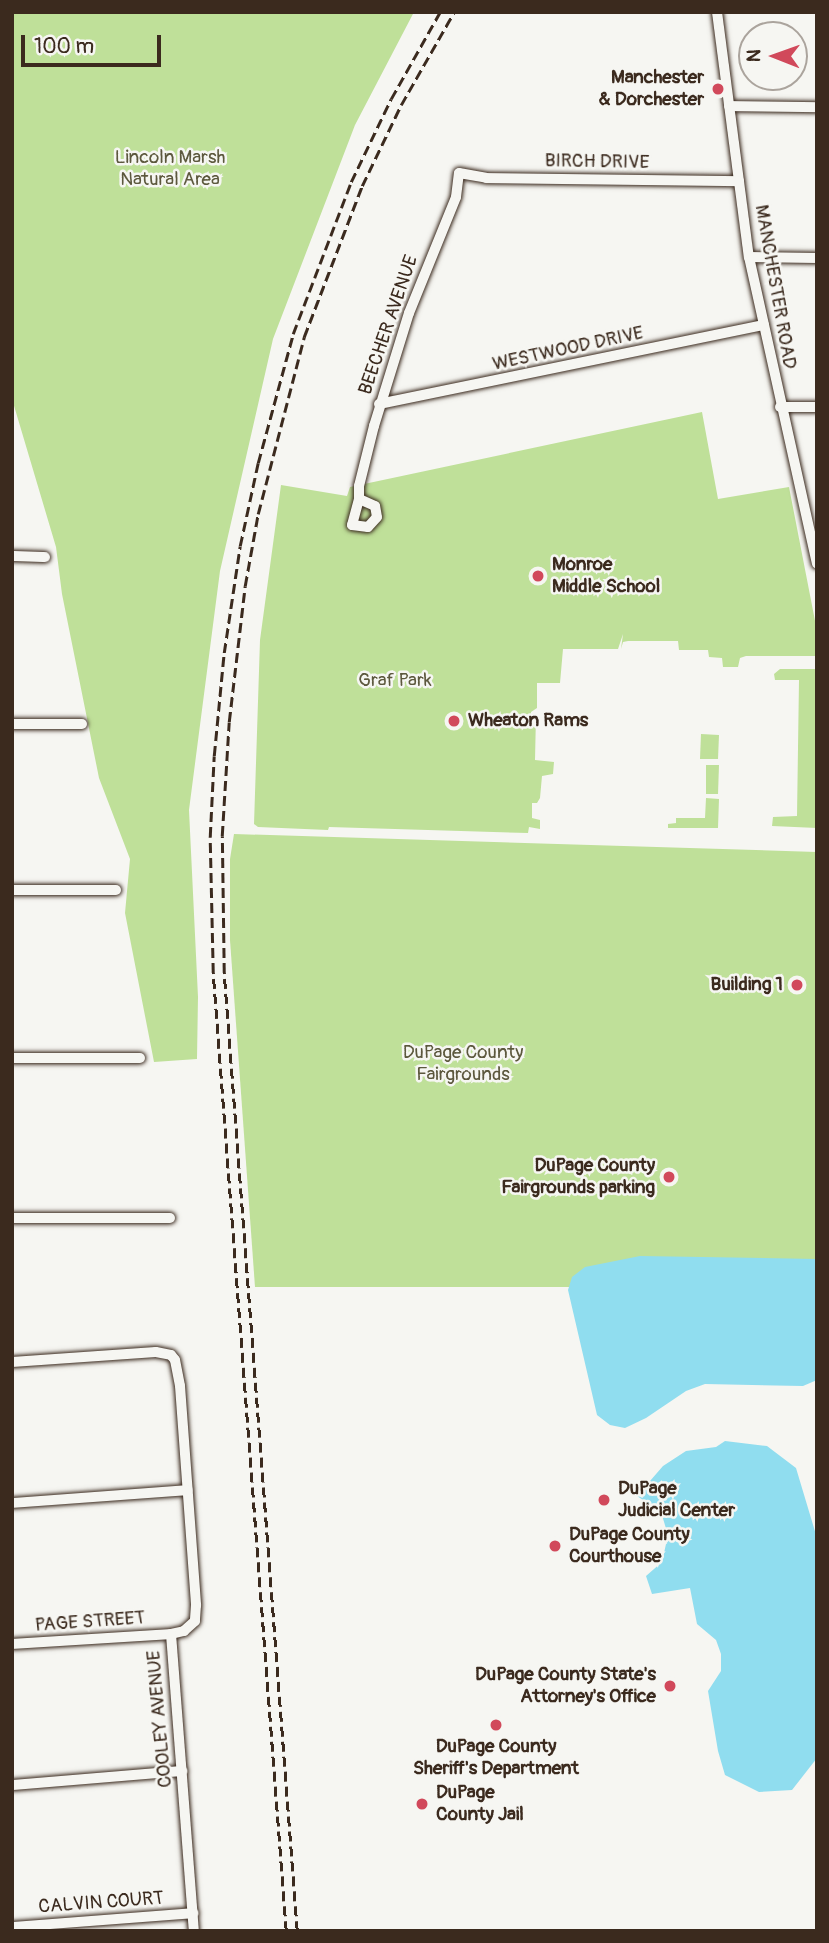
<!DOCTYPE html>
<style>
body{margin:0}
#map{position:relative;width:829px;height:1943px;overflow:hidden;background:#f6f6f2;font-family:Pangolin,sans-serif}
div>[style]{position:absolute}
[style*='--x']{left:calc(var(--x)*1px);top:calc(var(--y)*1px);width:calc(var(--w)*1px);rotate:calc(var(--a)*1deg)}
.green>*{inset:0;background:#bfe099}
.water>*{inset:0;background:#90ddef}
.roads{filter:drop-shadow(0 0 2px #3b2a1e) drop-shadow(0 0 2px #3b2a1e)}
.minor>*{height:10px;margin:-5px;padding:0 5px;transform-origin:5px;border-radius:5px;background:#f6f6f2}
.rail>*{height:2.5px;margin-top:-1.25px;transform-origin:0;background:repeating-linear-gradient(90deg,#3b2a1e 0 10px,transparent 0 15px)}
.dots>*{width:19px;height:19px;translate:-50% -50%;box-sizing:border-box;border:4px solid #f6f6f2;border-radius:50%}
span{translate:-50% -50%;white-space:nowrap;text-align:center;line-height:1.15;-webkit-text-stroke:5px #f6f6f2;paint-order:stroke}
.poi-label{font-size:19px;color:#3b2a1e;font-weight:700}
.right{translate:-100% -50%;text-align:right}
.left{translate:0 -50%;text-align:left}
.park-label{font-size:19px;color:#5c583d}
.street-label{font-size:19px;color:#3b2a1e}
.frame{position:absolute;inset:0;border:14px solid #3b2a1e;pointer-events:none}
.north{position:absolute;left:738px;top:21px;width:70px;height:70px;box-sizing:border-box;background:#f6f6f2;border:2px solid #aba49d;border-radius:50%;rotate:271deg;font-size:19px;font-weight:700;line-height:28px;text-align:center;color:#3b2a1e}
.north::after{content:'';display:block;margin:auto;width:24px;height:32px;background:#d1495b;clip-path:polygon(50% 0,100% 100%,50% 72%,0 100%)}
.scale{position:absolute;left:21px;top:35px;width:140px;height:32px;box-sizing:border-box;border:4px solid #3b2a1e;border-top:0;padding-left:9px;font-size:21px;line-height:24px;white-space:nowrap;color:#3b2a1e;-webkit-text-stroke:5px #f6f6f2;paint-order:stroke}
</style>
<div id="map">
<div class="green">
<i style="clip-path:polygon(12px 12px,414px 12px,355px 125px,273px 339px,220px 571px,189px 810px,198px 997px,197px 1059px,154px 1062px,125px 913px,130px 859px,99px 778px,62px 594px,56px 547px,12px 399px)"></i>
<i style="clip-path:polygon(702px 412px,718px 499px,789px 487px,817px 631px,817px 656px,746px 656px,740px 658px,738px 667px,723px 667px,722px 658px,709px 657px,708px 650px,679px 650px,678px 641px,628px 641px,623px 642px,621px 649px,623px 634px,618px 649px,563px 649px,560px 683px,537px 683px,537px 708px,531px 712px,531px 715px,536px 715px,535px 760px,554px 762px,553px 774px,542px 776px,540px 798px,537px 803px,532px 803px,532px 818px,540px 820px,540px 829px,529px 827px,528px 833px,329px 827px,328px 830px,258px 827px,254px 824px,260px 640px,281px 485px,347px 496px,350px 487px)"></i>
<i style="clip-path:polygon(780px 669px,817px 669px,817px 828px,772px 826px,773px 817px,797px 816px,799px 680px,775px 680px,774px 674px)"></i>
<i style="clip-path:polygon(701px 734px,719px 735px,718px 759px,700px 759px)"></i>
<i style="clip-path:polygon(706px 765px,719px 765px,718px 794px,706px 794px)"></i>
<i style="clip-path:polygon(706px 798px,719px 799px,718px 828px,668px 828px,668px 824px,676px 823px,676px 818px,705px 818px)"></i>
<i style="clip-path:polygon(234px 834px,817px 852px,817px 1277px,581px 1287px,255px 1287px,230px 940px,230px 859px)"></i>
</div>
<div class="water">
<i style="clip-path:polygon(640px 1256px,817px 1259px,817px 1380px,803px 1386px,705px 1384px,686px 1391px,646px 1418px,625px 1428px,610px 1425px,597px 1415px,568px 1290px,572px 1277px,585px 1267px)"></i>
<i style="clip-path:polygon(725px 1441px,767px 1446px,796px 1468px,817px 1538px,817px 1758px,792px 1790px,759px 1792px,725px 1775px,718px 1751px,708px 1691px,721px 1671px,721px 1654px,716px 1640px,697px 1624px,690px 1588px,652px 1594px,646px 1576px,662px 1562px,668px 1535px,661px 1512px,637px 1496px,663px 1466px,686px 1451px,716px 1447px)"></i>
</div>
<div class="roads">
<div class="minor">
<i style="--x:717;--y:12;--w:247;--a:82.6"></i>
<i style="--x:749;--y:257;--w:314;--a:77.5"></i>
<i style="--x:729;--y:106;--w:88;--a:0.7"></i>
<i style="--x:749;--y:257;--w:68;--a:0.8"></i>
<i style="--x:379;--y:404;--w:393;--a:-11.6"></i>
<i style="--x:780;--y:407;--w:37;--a:0"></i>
<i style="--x:359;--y:499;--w:27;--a:105"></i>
<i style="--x:352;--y:525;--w:16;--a:7"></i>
<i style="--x:368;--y:527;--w:13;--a:-48"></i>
<i style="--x:377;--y:517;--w:11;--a:-100"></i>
<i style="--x:375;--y:506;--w:17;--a:-156"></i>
<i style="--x:359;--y:499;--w:13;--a:-90"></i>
<i style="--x:359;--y:486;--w:62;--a:-76"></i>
<i style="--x:374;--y:426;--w:118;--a:-72.8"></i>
<i style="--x:409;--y:313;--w:125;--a:-67.9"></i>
<i style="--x:456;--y:197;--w:24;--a:-83"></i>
<i style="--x:459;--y:173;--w:27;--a:10"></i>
<i style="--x:486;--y:178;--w:253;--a:0.7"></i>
<i style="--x:12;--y:556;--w:33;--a:2"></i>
<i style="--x:12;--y:724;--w:70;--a:0"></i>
<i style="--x:12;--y:890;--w:104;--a:0"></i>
<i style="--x:12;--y:1058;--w:128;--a:0"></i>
<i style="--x:12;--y:1218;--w:158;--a:0"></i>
<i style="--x:12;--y:1362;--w:144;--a:-4"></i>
<i style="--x:156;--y:1352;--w:15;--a:11"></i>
<i style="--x:171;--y:1355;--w:6;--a:51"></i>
<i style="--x:175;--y:1360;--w:26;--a:79"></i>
<i style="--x:180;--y:1386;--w:220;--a:85.8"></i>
<i style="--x:196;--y:1605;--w:16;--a:94"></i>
<i style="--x:195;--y:1621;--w:15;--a:138"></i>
<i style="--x:184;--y:1631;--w:13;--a:167"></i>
<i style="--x:171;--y:1634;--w:159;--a:176.4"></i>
<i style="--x:12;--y:1503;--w:176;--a:-4.2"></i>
<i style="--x:171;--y:1634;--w:298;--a:85.6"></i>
<i style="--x:12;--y:1785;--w:171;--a:-4.7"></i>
<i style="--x:12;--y:1927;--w:182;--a:-4.4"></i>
</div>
</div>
<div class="rail">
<i style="--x:286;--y:1931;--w:961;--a:-94.36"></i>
<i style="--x:213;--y:973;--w:136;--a:-91.3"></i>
<i style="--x:210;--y:837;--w:81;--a:-87.2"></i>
<i style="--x:214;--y:756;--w:103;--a:-84.5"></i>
<i style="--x:224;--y:653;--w:108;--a:-81.5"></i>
<i style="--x:240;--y:546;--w:85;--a:-77.8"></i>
<i style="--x:258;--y:463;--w:134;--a:-74.8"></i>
<i style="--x:293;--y:334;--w:163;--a:-69.1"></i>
<i style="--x:351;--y:182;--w:92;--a:-64.3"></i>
<i style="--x:391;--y:99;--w:100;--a:-60.6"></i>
<i style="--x:297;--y:1931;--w:961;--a:-94.36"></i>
<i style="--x:224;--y:973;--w:137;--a:-90.8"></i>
<i style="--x:222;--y:836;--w:114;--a:-86.5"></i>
<i style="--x:229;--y:722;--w:137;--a:-83.3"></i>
<i style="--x:245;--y:586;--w:73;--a:-79.8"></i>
<i style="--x:258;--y:514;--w:183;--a:-75.4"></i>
<i style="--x:304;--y:337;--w:162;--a:-69"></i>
<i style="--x:362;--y:186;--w:90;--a:-64.3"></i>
<i style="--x:401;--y:105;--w:107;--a:-60.3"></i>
</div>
<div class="dots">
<i style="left:718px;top:89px;background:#d1495b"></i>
<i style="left:538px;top:576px;background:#d1495b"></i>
<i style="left:454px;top:721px;background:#d1495b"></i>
<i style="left:797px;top:985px;background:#d1495b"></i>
<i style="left:669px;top:1177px;background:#d1495b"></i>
<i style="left:604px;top:1500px;background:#d1495b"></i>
<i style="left:555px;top:1546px;background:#d1495b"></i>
<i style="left:670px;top:1686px;background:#d1495b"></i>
<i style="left:496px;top:1725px;background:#d1495b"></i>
<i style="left:422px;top:1804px;background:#d1495b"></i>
</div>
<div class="poi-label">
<span class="right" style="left:704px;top:89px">Manchester<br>&amp; Dorchester</span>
<span class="left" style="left:552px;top:576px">Monroe<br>Middle School</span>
<span class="left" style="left:468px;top:721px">Wheaton Rams</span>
<span class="right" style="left:783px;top:985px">Building 1</span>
<span class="right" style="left:655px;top:1177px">DuPage County<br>Fairgrounds parking</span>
<span class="left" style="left:618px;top:1500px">DuPage<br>Judicial Center</span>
<span class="left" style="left:569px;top:1546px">DuPage County<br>Courthouse</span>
<span class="right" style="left:656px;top:1686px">DuPage County State's<br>Attorney's Office</span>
<span style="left:496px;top:1758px">DuPage County<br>Sheriff's Department</span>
<span class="left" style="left:436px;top:1804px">DuPage<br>County Jail</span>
</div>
<div class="park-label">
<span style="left:170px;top:169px">Lincoln Marsh<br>Natural Area</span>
<span style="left:395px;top:681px">Graf Park</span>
<span style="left:463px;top:1064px">DuPage County<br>Fairgrounds</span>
</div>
<div class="street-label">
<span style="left:597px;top:162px;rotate:1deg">BIRCH DRIVE</span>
<span style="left:775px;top:287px;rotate:80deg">MANCHESTER ROAD</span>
<span style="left:389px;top:325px;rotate:-71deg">BEECHER AVENUE</span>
<span style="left:568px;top:349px;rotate:-12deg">WESTWOOD DRIVE</span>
<span style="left:90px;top:1622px;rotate:-4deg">PAGE STREET</span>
<span style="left:160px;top:1719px;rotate:-95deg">COOLEY AVENUE</span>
<span style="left:101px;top:1903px;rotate:-4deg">CALVIN COURT</span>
</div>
<div class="frame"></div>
<div class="north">N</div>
<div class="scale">100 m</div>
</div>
